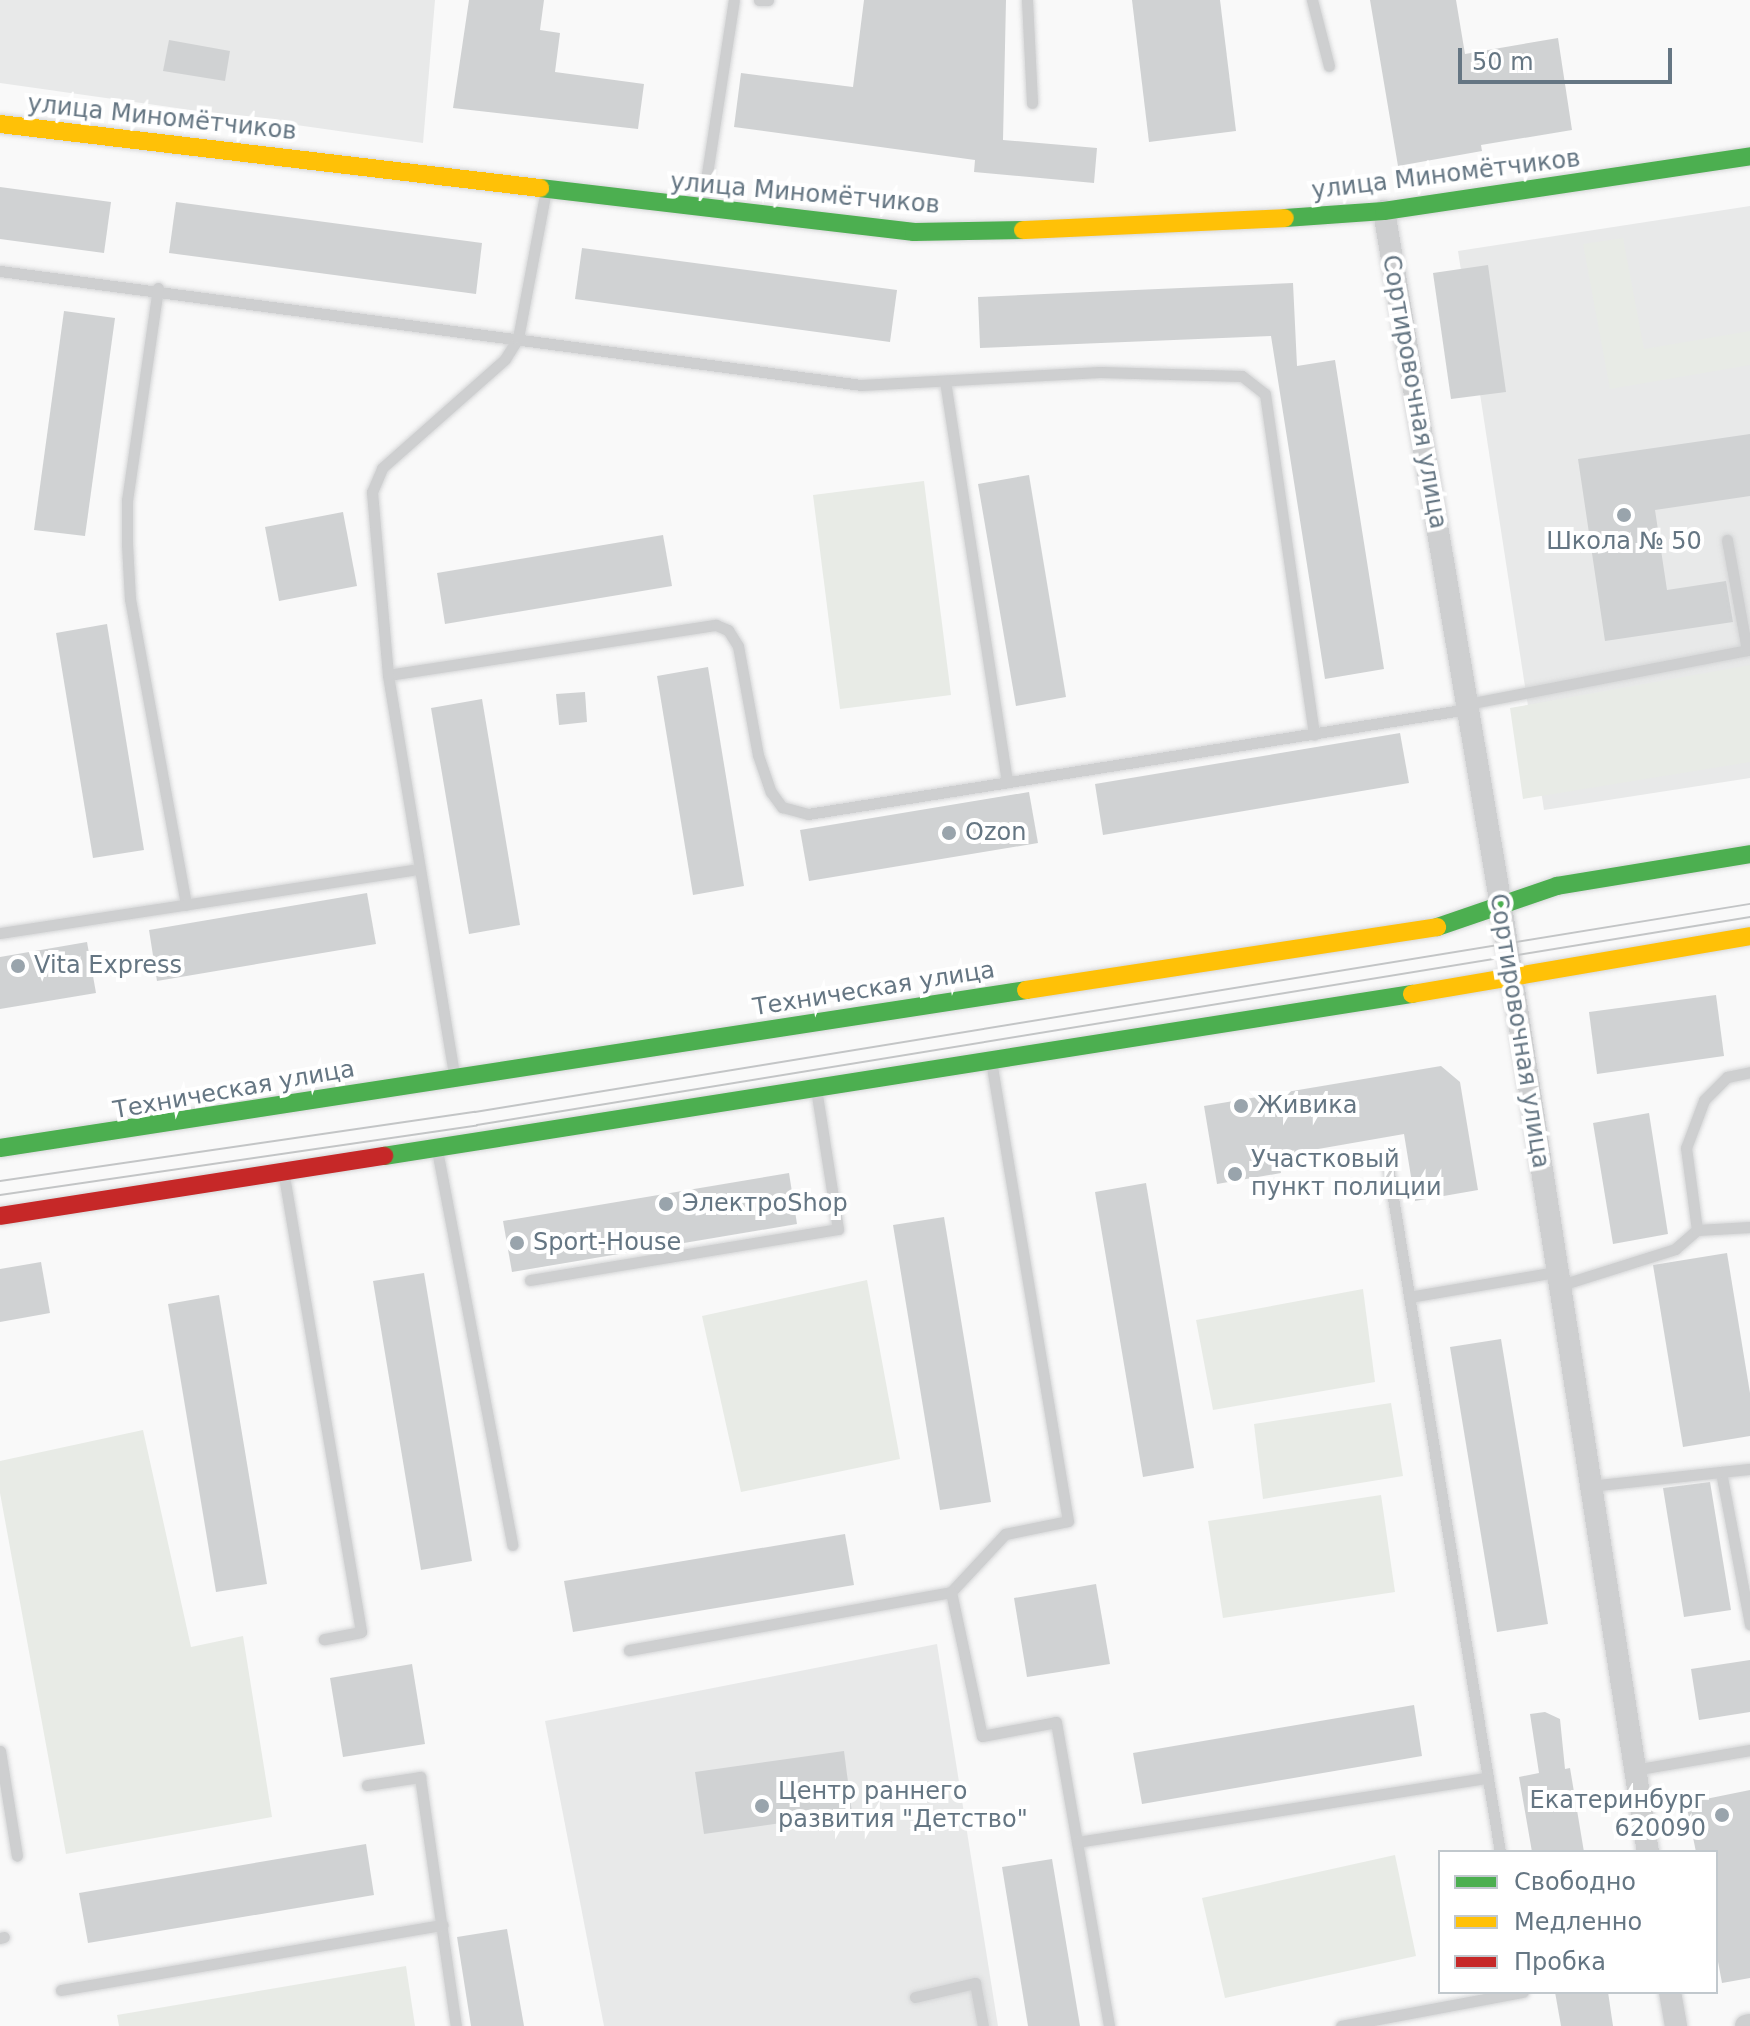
<!DOCTYPE html>
<meta charset="utf-8">
<style>
body{margin:0}
#map{position:relative;width:1750px;height:2026px;overflow:hidden;background:#f9f9f9;font-family:"DejaVu Sans",sans-serif}
div>[style]{position:absolute}
[style*='--x']{left:calc(var(--x)*1px);top:calc(var(--y)*1px);width:calc(var(--w)*1px);rotate:calc(var(--a)*1deg)}
.built>*{inset:0;background:#e8e9e9}
.green>*{inset:0;background:#e8ebe6}
.building>*{inset:0;background:#d0d2d3}
.roads{filter:drop-shadow(0 0 2px #d5d6d7) drop-shadow(0 0 2px #d5d6d7)}
.lane>*{height:11px;margin:-5.5px;padding:0 5.5px;transform-origin:5.5px;border-radius:5.5px;background:#cecfd0}
.street>*{height:22px;margin:-11px;padding:0 11px;transform-origin:11px;border-radius:11px;background:#cecfd0}
.fast>*{height:18px;margin:-9px;padding:0 9px;transform-origin:9px;border-radius:9px;background:#4caf50}
.slow>*{height:18px;margin:-9px;padding:0 9px;transform-origin:9px;border-radius:9px;background:#ffc107}
.jam>*{height:18px;margin:-9px;padding:0 9px;transform-origin:9px;border-radius:9px;background:#c62828}
.tram>*{height:2px;margin:-1px;padding:0 1px;transform-origin:1px;border-radius:1px;background:#c3c5c6}
.dots>*{width:22px;height:22px;translate:-50% -50%;box-sizing:border-box;border:4px solid #fff;border-radius:50%}
span{translate:-50% -50%;white-space:nowrap;text-align:center;line-height:1.15;-webkit-text-stroke:8px #fff;paint-order:stroke}
.street-label{font-size:24px;color:#657683}
.poi-label{font-size:24px;color:#657683}
.left{translate:0 -50%;text-align:left}
.right{translate:-100% -50%;text-align:right}
.legend{position:absolute;left:1438px;top:1850px;width:280px;height:144px;box-sizing:border-box;background:#fff;border:2px solid #c1c8cd;margin:0;padding:10px 14px;list-style:none;font-size:24px;color:#657683}
.legend li{display:flex;align-items:center;gap:16px;height:40px}
.legend b{width:40px;border:2px solid #c1c8cd}
.scale{position:absolute;left:1458px;top:48px;width:214px;height:36px;box-sizing:border-box;border:4px solid #657683;border-top:0;padding-left:10px;font-size:24px;line-height:28px;white-space:nowrap;color:#657683;-webkit-text-stroke:6px #fff;paint-order:stroke}
</style>
<div id="map">
<div class="built">
<i style="clip-path:polygon(0 0,435px 0,423px 143px,0 83px)"></i>
<i style="clip-path:polygon(1750px 206px,1750px 778px,1544px 810px,1458px 251px)"></i>
<i style="clip-path:polygon(937px 1644px,998px 2026px,604px 2026px,545px 1721px)"></i>
</div>
<div class="green">
<i style="clip-path:polygon(1623px 238px,1644px 349px,1750px 331px,1750px 365px,1610px 389px,1583px 244px)"></i>
<i style="clip-path:polygon(924px 481px,951px 695px,840px 709px,813px 495px)"></i>
<i style="clip-path:polygon(1750px 665px,1750px 762px,1523px 799px,1510px 708px)"></i>
<i style="clip-path:polygon(867px 1280px,900px 1459px,741px 1492px,702px 1316px)"></i>
<i style="clip-path:polygon(1363px 1289px,1375px 1382px,1213px 1410px,1196px 1320px)"></i>
<i style="clip-path:polygon(1391px 1403px,1403px 1476px,1263px 1499px,1254px 1424px)"></i>
<i style="clip-path:polygon(143px 1430px,191px 1647px,243px 1636px,272px 1817px,66px 1854px,0 1493px,0 1461px)"></i>
<i style="clip-path:polygon(1381px 1495px,1395px 1592px,1223px 1618px,1208px 1521px)"></i>
<i style="clip-path:polygon(1395px 1855px,1416px 1956px,1225px 1998px,1202px 1898px)"></i>
<i style="clip-path:polygon(406px 1966px,415px 2026px,119px 2026px,117px 2015px)"></i>
</div>
<div class="building">
<i style="clip-path:polygon(469px 0,544px 0,540px 30px,560px 33px,555px 72px,644px 84px,638px 129px,453px 108px)"></i>
<i style="clip-path:polygon(864px 0,1006px 0,1003px 140px,1097px 148px,1094px 183px,974px 172px,975px 160px,734px 127px,741px 73px,853px 87px)"></i>
<i style="clip-path:polygon(1132px 0,1220px 0,1236px 131px,1149px 142px)"></i>
<i style="clip-path:polygon(1370px 0,1456px 0,1465px 54px,1558px 38px,1572px 130px,1481px 145px,1482px 151px,1398px 166px)"></i>
<i style="clip-path:polygon(169px 40px,230px 51px,225px 81px,163px 71px)"></i>
<i style="clip-path:polygon(0 187px,111px 202px,104px 253px,0 239px)"></i>
<i style="clip-path:polygon(176px 202px,482px 243px,476px 294px,169px 253px)"></i>
<i style="clip-path:polygon(582px 248px,897px 290px,890px 342px,575px 299px)"></i>
<i style="clip-path:polygon(1488px 265px,1506px 392px,1451px 399px,1433px 273px)"></i>
<i style="clip-path:polygon(1293px 283px,1297px 366px,1335px 360px,1384px 669px,1325px 679px,1271px 336px,980px 348px,978px 297px)"></i>
<i style="clip-path:polygon(64px 311px,115px 318px,85px 536px,34px 530px)"></i>
<i style="clip-path:polygon(1750px 434px,1750px 496px,1655px 510px,1667px 590px,1726px 581px,1733px 622px,1605px 641px,1578px 459px)"></i>
<i style="clip-path:polygon(1029px 475px,1066px 697px,1016px 706px,978px 484px)"></i>
<i style="clip-path:polygon(343px 512px,357px 586px,279px 601px,265px 527px)"></i>
<i style="clip-path:polygon(663px 535px,672px 586px,445px 624px,437px 573px)"></i>
<i style="clip-path:polygon(107px 624px,144px 850px,93px 858px,56px 633px)"></i>
<i style="clip-path:polygon(708px 667px,744px 886px,693px 895px,657px 676px)"></i>
<i style="clip-path:polygon(585px 692px,587px 722px,559px 725px,556px 694px)"></i>
<i style="clip-path:polygon(482px 699px,520px 925px,469px 934px,431px 708px)"></i>
<i style="clip-path:polygon(1400px 733px,1409px 783px,1103px 835px,1095px 784px)"></i>
<i style="clip-path:polygon(1029px 792px,1038px 843px,809px 881px,800px 830px)"></i>
<i style="clip-path:polygon(367px 893px,376px 944px,157px 981px,149px 930px)"></i>
<i style="clip-path:polygon(87px 942px,96px 993px,0 1009px,0 957px)"></i>
<i style="clip-path:polygon(1716px 995px,1724px 1056px,1597px 1074px,1589px 1012px)"></i>
<i style="clip-path:polygon(1441px 1066px,1460px 1082px,1478px 1190px,1415px 1201px,1404px 1134px,1278px 1156px,1281px 1173px,1217px 1184px,1204px 1106px)"></i>
<i style="clip-path:polygon(1649px 1113px,1668px 1234px,1613px 1244px,1593px 1123px)"></i>
<i style="clip-path:polygon(789px 1173px,797px 1224px,512px 1272px,503px 1221px)"></i>
<i style="clip-path:polygon(1146px 1183px,1194px 1468px,1143px 1477px,1095px 1192px)"></i>
<i style="clip-path:polygon(944px 1217px,991px 1502px,940px 1510px,893px 1225px)"></i>
<i style="clip-path:polygon(1727px 1253px,1750px 1393px,1750px 1436px,1683px 1447px,1653px 1265px)"></i>
<i style="clip-path:polygon(41px 1262px,50px 1313px,0 1322px,0 1269px)"></i>
<i style="clip-path:polygon(424px 1273px,472px 1561px,421px 1570px,373px 1281px)"></i>
<i style="clip-path:polygon(219px 1295px,267px 1584px,216px 1592px,168px 1304px)"></i>
<i style="clip-path:polygon(1501px 1339px,1548px 1624px,1497px 1632px,1450px 1347px)"></i>
<i style="clip-path:polygon(1710px 1482px,1731px 1610px,1684px 1617px,1663px 1488px)"></i>
<i style="clip-path:polygon(845px 1534px,854px 1585px,573px 1632px,564px 1581px)"></i>
<i style="clip-path:polygon(1096px 1584px,1110px 1664px,1027px 1677px,1014px 1598px)"></i>
<i style="clip-path:polygon(1750px 1660px,1750px 1712px,1699px 1720px,1691px 1669px)"></i>
<i style="clip-path:polygon(412px 1664px,425px 1744px,343px 1757px,330px 1678px)"></i>
<i style="clip-path:polygon(1414px 1705px,1422px 1756px,1142px 1804px,1133px 1753px)"></i>
<i style="clip-path:polygon(1545px 1712px,1560px 1719px,1565px 1769px,1570px 1768px,1584px 1852px,1532px 1852px,1519px 1777px,1539px 1773px,1530px 1714px)"></i>
<i style="clip-path:polygon(844px 1751px,852px 1813px,704px 1834px,695px 1772px)"></i>
<i style="clip-path:polygon(1750px 1790px,1750px 1978px,1722px 1983px,1716px 1951px,1716px 1852px,1696px 1852px,1686px 1803px)"></i>
<i style="clip-path:polygon(366px 1844px,374px 1895px,88px 1943px,79px 1893px)"></i>
<i style="clip-path:polygon(1052px 1859px,1080px 2026px,1028px 2026px,1002px 1867px)"></i>
<i style="clip-path:polygon(507px 1929px,524px 2026px,471px 2026px,457px 1937px)"></i>
<i style="clip-path:polygon(1555px 1992px,1608px 1992px,1613px 2026px,1561px 2026px)"></i>
</div>
<div class="roads">
<div class="lane">
<i style="--x:759;--y:0;--w:9;--a:0"></i>
<i style="--x:1027;--y:0;--w:103;--a:87.2"></i>
<i style="--x:1312;--y:0;--w:68;--a:75.6"></i>
<i style="--x:702;--y:206;--w:208;--a:-81.2"></i>
<i style="--x:0;--y:271;--w:869;--a:7.54"></i>
<i style="--x:861;--y:385;--w:239;--a:-3.1"></i>
<i style="--x:1100;--y:372;--w:142;--a:1.6"></i>
<i style="--x:1242;--y:376;--w:29;--a:38"></i>
<i style="--x:1265;--y:394;--w:344;--a:81.8"></i>
<i style="--x:158;--y:288;--w:214;--a:98.3"></i>
<i style="--x:127;--y:500;--w:44;--a:90"></i>
<i style="--x:127;--y:544;--w:55;--a:86.9"></i>
<i style="--x:130;--y:599;--w:311;--a:79.6"></i>
<i style="--x:945;--y:381;--w:406;--a:81.2"></i>
<i style="--x:388;--y:675;--w:332;--a:-8.7"></i>
<i style="--x:716;--y:625;--w:13;--a:23"></i>
<i style="--x:728;--y:630;--w:19;--a:58"></i>
<i style="--x:738;--y:646;--w:111;--a:79.6"></i>
<i style="--x:758;--y:755;--w:39;--a:71"></i>
<i style="--x:771;--y:792;--w:19;--a:54"></i>
<i style="--x:782;--y:807;--w:27;--a:15"></i>
<i style="--x:808;--y:814;--w:668;--a:-9.04"></i>
<i style="--x:1467;--y:704;--w:285;--a:-10.9"></i>
<i style="--x:1747;--y:650;--w:112;--a:-100.3"></i>
<i style="--x:0;--y:933;--w:417;--a:-8.7"></i>
<i style="--x:454;--y:1074;--w:404;--a:-99.4"></i>
<i style="--x:388;--y:675;--w:184;--a:-95"></i>
<i style="--x:372;--y:492;--w:26;--a:-67"></i>
<i style="--x:382;--y:468;--w:164;--a:-41.5"></i>
<i style="--x:505;--y:359;--w:25;--a:-58"></i>
<i style="--x:518;--y:338;--w:151;--a:-79.3"></i>
<i style="--x:437;--y:1150;--w:402;--a:79.2"></i>
<i style="--x:1387;--y:1161;--w:700;--a:80.71"></i>
<i style="--x:284;--y:1176;--w:462;--a:80.4"></i>
<i style="--x:361;--y:1632;--w:38;--a:169"></i>
<i style="--x:1697;--y:1230;--w:53;--a:-3.2"></i>
<i style="--x:530;--y:1280;--w:312;--a:-9.4"></i>
<i style="--x:838;--y:1229;--w:142;--a:-98.9"></i>
<i style="--x:1558;--y:1286;--w:123;--a:-17.5"></i>
<i style="--x:1675;--y:1249;--w:29;--a:-41"></i>
<i style="--x:1697;--y:1230;--w:83;--a:-97.6"></i>
<i style="--x:1686;--y:1148;--w:51;--a:-69.4"></i>
<i style="--x:1704;--y:1100;--w:33;--a:-45"></i>
<i style="--x:1727;--y:1077;--w:24;--a:-12"></i>
<i style="--x:1409;--y:1297;--w:148;--a:-9.7"></i>
<i style="--x:1721;--y:1472;--w:155;--a:79.2"></i>
<i style="--x:1590;--y:1486;--w:161;--a:-6.1"></i>
<i style="--x:951;--y:1592;--w:79;--a:-47"></i>
<i style="--x:1005;--y:1534;--w:64;--a:-11.7"></i>
<i style="--x:1068;--y:1521;--w:464;--a:-99.5"></i>
<i style="--x:629;--y:1650;--w:327;--a:-10.2"></i>
<i style="--x:951;--y:1592;--w:147;--a:77.9"></i>
<i style="--x:982;--y:1736;--w:75;--a:-10.7"></i>
<i style="--x:1056;--y:1722;--w:309;--a:80.1"></i>
<i style="--x:0;--y:1751;--w:106;--a:80.8"></i>
<i style="--x:1634;--y:1770;--w:118;--a:-9.8"></i>
<i style="--x:367;--y:1785;--w:54;--a:-8.6"></i>
<i style="--x:420;--y:1777;--w:252;--a:81.8"></i>
<i style="--x:1077;--y:1842;--w:416;--a:-8.9"></i>
<i style="--x:0;--y:1938;--w:4;--a:-14"></i>
<i style="--x:61;--y:1990;--w:387;--a:-9.7"></i>
<i style="--x:915;--y:1997;--w:62;--a:-13.1"></i>
<i style="--x:975;--y:1983;--w:44;--a:79.5"></i>
<i style="--x:1341;--y:2026;--w:185;--a:-10.6"></i>
</div>
<div class="street">
<i style="--x:1384;--y:211;--w:705;--a:80.44"></i>
<i style="--x:1501;--y:906;--w:957;--a:81.17"></i>
<i style="--x:1670;--y:1992;--w:35;--a:80"></i>
<i style="--x:1746;--y:2026;--w:4;--a:-14"></i>
</div>
<div class="fast">
<i style="--x:540;--y:188;--w:377;--a:6.7"></i>
<i style="--x:914;--y:232;--w:109;--a:-1.1"></i>
<i style="--x:1285;--y:218;--w:99;--a:-4"></i>
<i style="--x:1384;--y:211;--w:370;--a:-8.5"></i>
<i style="--x:1437;--y:927;--w:127;--a:-18.9"></i>
<i style="--x:1557;--y:886;--w:196;--a:-9.4"></i>
<i style="--x:0;--y:1148;--w:1038;--a:-8.75"></i>
<i style="--x:384;--y:1156;--w:1041;--a:-8.96"></i>
</div>
<div class="slow">
<i style="--x:0;--y:124;--w:544;--a:6.76"></i>
<i style="--x:1023;--y:230;--w:262;--a:-2.6"></i>
<i style="--x:1026;--y:990;--w:416;--a:-8.7"></i>
<i style="--x:1412;--y:994;--w:343;--a:-9.7"></i>
</div>
<div class="jam">
<i style="--x:0;--y:1216;--w:389;--a:-8.9"></i>
</div>
</div>
<div class="tram">
<i style="--x:0;--y:1181;--w:480;--a:-8.3"></i>
<i style="--x:475;--y:1112;--w:1292;--a:-9.27"></i>
<i style="--x:0;--y:1195;--w:482;--a:-8.3"></i>
<i style="--x:477;--y:1125;--w:1290;--a:-9.28"></i>
</div>
<div class="dots">
<i style="left:1624px;top:515px;background:#99a4ac"></i>
<i style="left:949px;top:833px;background:#99a4ac"></i>
<i style="left:18px;top:966px;background:#99a4ac"></i>
<i style="left:1241px;top:1106px;background:#99a4ac"></i>
<i style="left:1235px;top:1174px;background:#99a4ac"></i>
<i style="left:666px;top:1204px;background:#99a4ac"></i>
<i style="left:517px;top:1243px;background:#99a4ac"></i>
<i style="left:762px;top:1806px;background:#99a4ac"></i>
<i style="left:1722px;top:1815px;background:#99a4ac"></i>
</div>
<div class="street-label">
<span style="left:162px;top:118px;rotate:6deg">улица Миномётчиков</span>
<span style="left:1446px;top:175px;rotate:-7deg">улица Миномётчиков</span>
<span style="left:805px;top:194px;rotate:5deg">улица Миномётчиков</span>
<span style="left:1414px;top:392px;rotate:80deg">Сортировочная улица</span>
<span style="left:874px;top:989px;rotate:-9deg">Техническая улица</span>
<span style="left:1519px;top:1031px;rotate:81deg">Сортировочная улица</span>
<span style="left:234px;top:1090px;rotate:-10deg">Техническая улица</span>
</div>
<div class="poi-label">
<span style="left:1624px;top:542px">Школа № 50</span>
<span class="left" style="left:965px;top:833px">Ozon</span>
<span class="left" style="left:34px;top:966px">Vita Express</span>
<span class="left" style="left:1257px;top:1106px">Живика</span>
<span class="left" style="left:1251px;top:1174px">Участковый<br>пункт полиции</span>
<span class="left" style="left:682px;top:1204px">ЭлектроShop</span>
<span class="left" style="left:533px;top:1243px">Sport-House</span>
<span class="left" style="left:778px;top:1806px">Центр раннего<br>развития "Детство"</span>
<span class="right" style="left:1706px;top:1815px">Екатеринбург<br>620090</span>
</div>
<ul class="legend">
<li><b style="height:10px;background:#4caf50"></b>Свободно</li>
<li><b style="height:10px;background:#ffc107"></b>Медленно</li>
<li><b style="height:10px;background:#c62828"></b>Пробка</li>
</ul>
<div class="scale">50 m</div>
</div>
